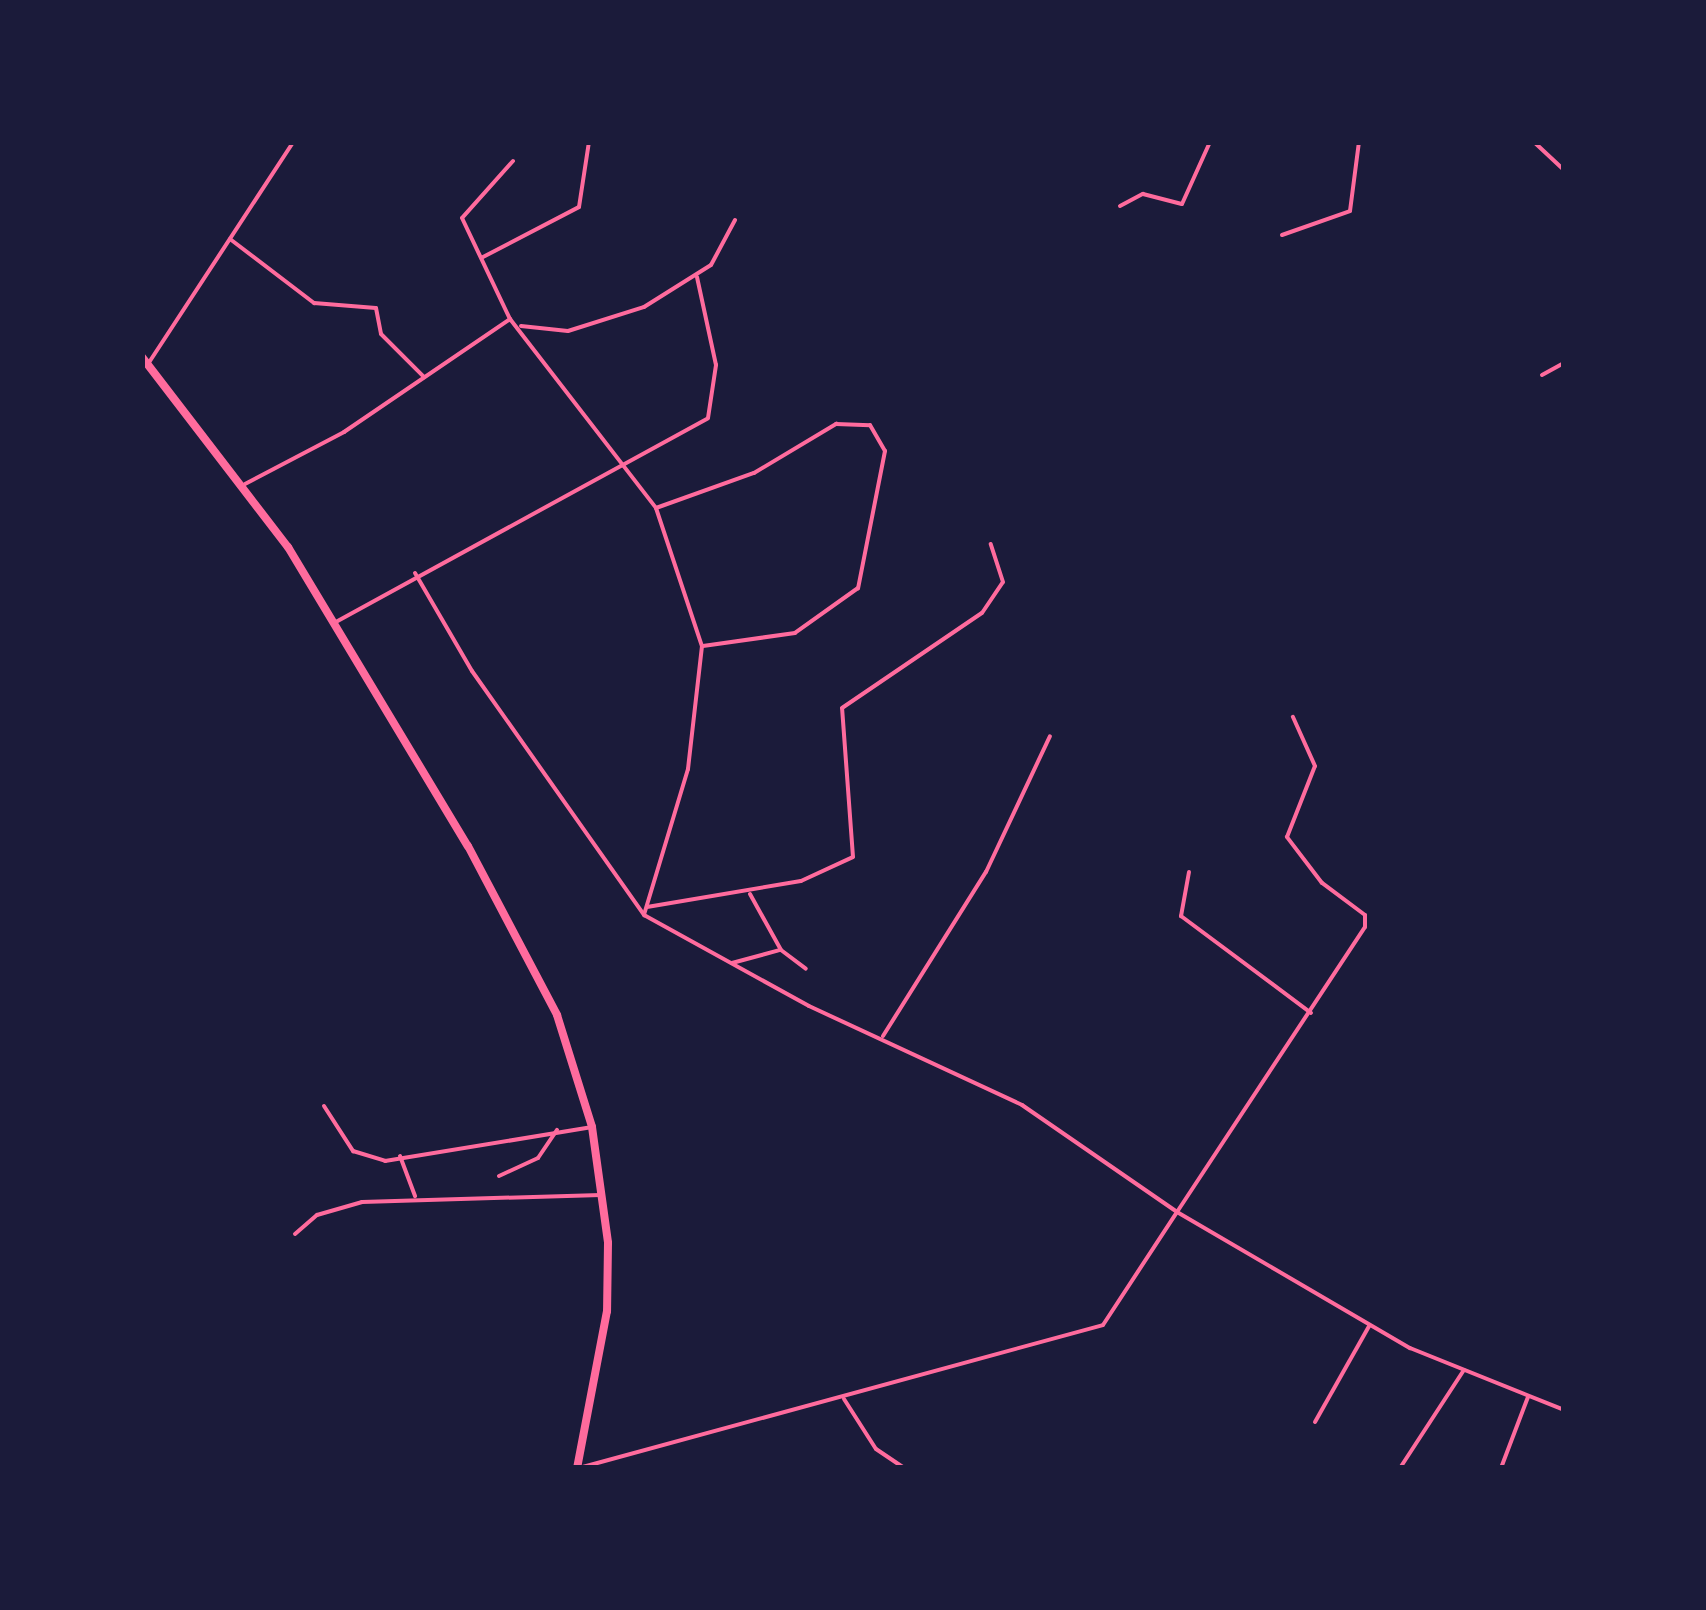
<!DOCTYPE html>
<style>
body{margin:0}
#map{position:relative;width:1706px;height:1610px;overflow:hidden;background:#1b1b3a;font-family:"Titillium Web",sans-serif}
div>[style]{position:absolute}
[style*='--x']{left:calc(var(--x)*1px);top:calc(var(--y)*1px);width:calc(var(--w)*1px);rotate:calc(var(--a)*1deg)}
.minor>*{height:4px;margin:-2px;padding:0 2px;transform-origin:2px;border-radius:2px;background:#ff6b9d}
.primary>*{height:8px;margin:-4px;padding:0 4px;transform-origin:4px;border-radius:4px;background:#ff6b9d}
span{translate:-50% -50%;white-space:nowrap;text-align:center;line-height:1.15;-webkit-text-stroke:10px #1b1b3a;paint-order:stroke}
.frame{position:absolute;inset:0;border:145px solid #1b1b3a;pointer-events:none}
</style>
<div id="map">
<div class="minor">
<i style="--x:1534;--y:142;--w:41;--a:43"></i>
<i style="--x:513;--y:161;--w:76;--a:131.8"></i>
<i style="--x:462;--y:218;--w:112;--a:64.6"></i>
<i style="--x:510;--y:319;--w:239;--a:52.3"></i>
<i style="--x:656;--y:508;--w:145;--a:71.6"></i>
<i style="--x:702;--y:646;--w:124;--a:96.5"></i>
<i style="--x:688;--y:769;--w:152;--a:106.8"></i>
<i style="--x:1120;--y:206;--w:26;--a:-28"></i>
<i style="--x:1143;--y:194;--w:40;--a:14.4"></i>
<i style="--x:1182;--y:204;--w:68;--a:-65.7"></i>
<i style="--x:1282;--y:235;--w:72;--a:-19.4"></i>
<i style="--x:1350;--y:211;--w:70;--a:-82.6"></i>
<i style="--x:230;--y:239;--w:106;--a:37.3"></i>
<i style="--x:314;--y:303;--w:62;--a:4.6"></i>
<i style="--x:376;--y:308;--w:26;--a:79"></i>
<i style="--x:381;--y:334;--w:61;--a:45"></i>
<i style="--x:483;--y:257;--w:108;--a:-27.5"></i>
<i style="--x:579;--y:207;--w:66;--a:-81.3"></i>
<i style="--x:521;--y:326;--w:47;--a:6.1"></i>
<i style="--x:568;--y:331;--w:80;--a:-17.5"></i>
<i style="--x:644;--y:307;--w:79;--a:-32.1"></i>
<i style="--x:711;--y:265;--w:51;--a:-61.9"></i>
<i style="--x:148;--y:364;--w:265;--a:-56.8"></i>
<i style="--x:1542;--y:375;--w:25;--a:-29"></i>
<i style="--x:245;--y:484;--w:112;--a:-27.7"></i>
<i style="--x:344;--y:432;--w:201;--a:-34.2"></i>
<i style="--x:656;--y:508;--w:104;--a:-19.7"></i>
<i style="--x:754;--y:473;--w:96;--a:-30.9"></i>
<i style="--x:836;--y:424;--w:34;--a:2"></i>
<i style="--x:870;--y:425;--w:30;--a:60"></i>
<i style="--x:885;--y:451;--w:140;--a:101.1"></i>
<i style="--x:858;--y:588;--w:77;--a:144.5"></i>
<i style="--x:795;--y:633;--w:93;--a:172"></i>
<i style="--x:415;--y:573;--w:113;--a:59.8"></i>
<i style="--x:472;--y:671;--w:299;--a:54.8"></i>
<i style="--x:644;--y:915;--w:188;--a:28.9"></i>
<i style="--x:809;--y:1006;--w:235;--a:24.9"></i>
<i style="--x:1022;--y:1105;--w:188;--a:34.6"></i>
<i style="--x:1177;--y:1212;--w:341;--a:-56.6"></i>
<i style="--x:1365;--y:927;--w:12;--a:-90"></i>
<i style="--x:1365;--y:915;--w:54;--a:-143.3"></i>
<i style="--x:1322;--y:883;--w:58;--a:-127.3"></i>
<i style="--x:1287;--y:837;--w:76;--a:-68.5"></i>
<i style="--x:1315;--y:766;--w:54;--a:-114.2"></i>
<i style="--x:334;--y:623;--w:426;--a:-28.7"></i>
<i style="--x:708;--y:418;--w:54;--a:-81.4"></i>
<i style="--x:716;--y:365;--w:90;--a:-102.2"></i>
<i style="--x:1189;--y:872;--w:45;--a:100.3"></i>
<i style="--x:1181;--y:916;--w:162;--a:36.7"></i>
<i style="--x:750;--y:894;--w:64;--a:61"></i>
<i style="--x:781;--y:950;--w:31;--a:37"></i>
<i style="--x:647;--y:907;--w:156;--a:-9.6"></i>
<i style="--x:801;--y:881;--w:57;--a:-24.8"></i>
<i style="--x:853;--y:857;--w:149;--a:-94.2"></i>
<i style="--x:842;--y:708;--w:169;--a:-34.2"></i>
<i style="--x:982;--y:613;--w:37;--a:-56"></i>
<i style="--x:1003;--y:582;--w:40;--a:-108"></i>
<i style="--x:732;--y:963;--w:50;--a:-15.2"></i>
<i style="--x:883;--y:1036;--w:194;--a:-57.9"></i>
<i style="--x:986;--y:872;--w:150;--a:-64.8"></i>
<i style="--x:324;--y:1106;--w:54;--a:57.2"></i>
<i style="--x:353;--y:1151;--w:34;--a:17"></i>
<i style="--x:385;--y:1161;--w:210;--a:-9.3"></i>
<i style="--x:400;--y:1156;--w:43;--a:69.4"></i>
<i style="--x:499;--y:1176;--w:43;--a:-24.8"></i>
<i style="--x:538;--y:1158;--w:34;--a:-56"></i>
<i style="--x:295;--y:1234;--w:29;--a:-41"></i>
<i style="--x:317;--y:1215;--w:47;--a:-16.1"></i>
<i style="--x:362;--y:1202;--w:239;--a:-1.7"></i>
<i style="--x:844;--y:1399;--w:59;--a:57.4"></i>
<i style="--x:876;--y:1449;--w:34;--a:34"></i>
<i style="--x:1315;--y:1422;--w:110;--a:-60.6"></i>
<i style="--x:579;--y:1468;--w:543;--a:-15.26"></i>
<i style="--x:1103;--y:1325;--w:135;--a:-56.8"></i>
<i style="--x:1177;--y:1212;--w:270;--a:30.3"></i>
<i style="--x:1410;--y:1348;--w:166;--a:21.9"></i>
<i style="--x:1400;--y:1468;--w:117;--a:-56.9"></i>
<i style="--x:1501;--y:1468;--w:76;--a:-69.2"></i>
</div>
<div class="primary">
<i style="--x:142;--y:357;--w:240;--a:52.5"></i>
<i style="--x:288;--y:547;--w:349;--a:59"></i>
<i style="--x:468;--y:846;--w:191;--a:62.2"></i>
<i style="--x:557;--y:1015;--w:117;--a:72.6"></i>
<i style="--x:592;--y:1127;--w:117;--a:82.1"></i>
<i style="--x:608;--y:1243;--w:68;--a:90.8"></i>
<i style="--x:607;--y:1311;--w:160;--a:100.8"></i>
</div>
<div class="frame"></div>
</div>
